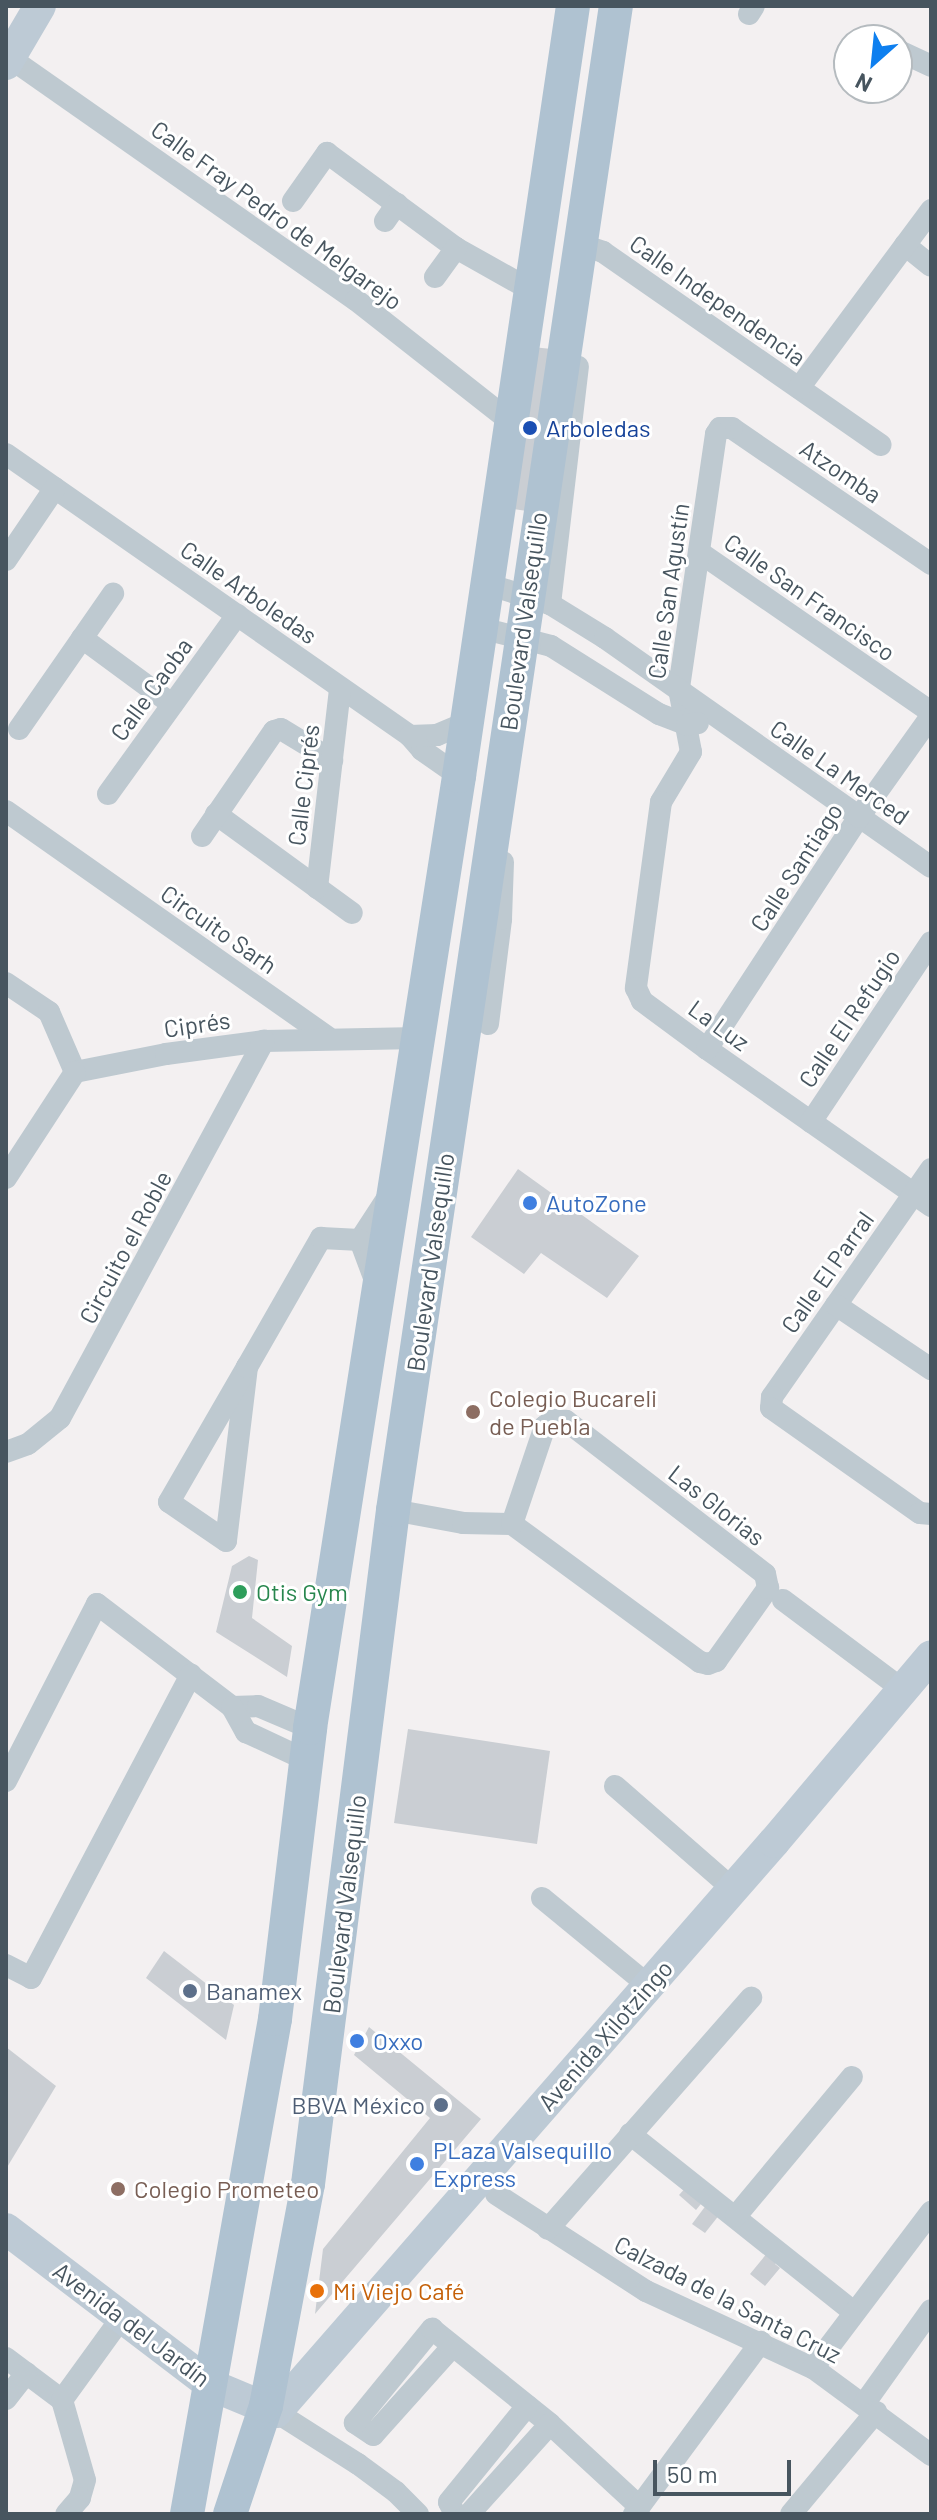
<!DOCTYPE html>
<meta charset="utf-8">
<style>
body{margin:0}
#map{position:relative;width:937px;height:2520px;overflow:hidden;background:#f3f0f1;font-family:Barlow,sans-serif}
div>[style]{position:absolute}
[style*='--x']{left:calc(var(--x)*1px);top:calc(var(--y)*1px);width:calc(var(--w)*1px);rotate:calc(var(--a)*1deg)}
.building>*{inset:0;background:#caced3}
.street>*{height:22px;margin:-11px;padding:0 11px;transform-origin:11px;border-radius:11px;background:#bec9d0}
.secondary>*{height:32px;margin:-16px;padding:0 16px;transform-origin:16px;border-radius:16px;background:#bdcad5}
.primary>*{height:34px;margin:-17px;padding:0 17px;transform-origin:17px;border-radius:17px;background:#afc2d1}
.dots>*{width:22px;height:22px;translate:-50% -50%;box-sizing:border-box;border:4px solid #fff;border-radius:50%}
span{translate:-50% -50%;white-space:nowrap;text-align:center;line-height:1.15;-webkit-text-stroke:6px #fff;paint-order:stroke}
.street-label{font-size:24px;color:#47555f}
.transit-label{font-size:24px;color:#164399}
.left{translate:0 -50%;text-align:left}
.shop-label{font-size:24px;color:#366cbe}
.education-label{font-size:24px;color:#785e54}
.leisure-label{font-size:24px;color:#27864d}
.service-label{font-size:24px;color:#4e5e75}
.right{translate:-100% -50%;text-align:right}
.food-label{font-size:24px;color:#c56008}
.frame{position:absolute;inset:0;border:8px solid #47555f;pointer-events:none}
.north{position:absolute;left:833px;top:24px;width:80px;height:80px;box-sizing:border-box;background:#fff;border:2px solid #b5bbbf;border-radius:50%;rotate:207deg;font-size:22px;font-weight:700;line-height:32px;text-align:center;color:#47555f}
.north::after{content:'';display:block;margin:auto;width:28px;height:36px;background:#0e7fef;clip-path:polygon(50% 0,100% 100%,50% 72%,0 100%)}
.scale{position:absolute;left:653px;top:2460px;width:138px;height:36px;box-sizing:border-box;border:4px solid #47555f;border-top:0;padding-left:10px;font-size:24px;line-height:28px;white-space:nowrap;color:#47555f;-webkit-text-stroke:6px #fff;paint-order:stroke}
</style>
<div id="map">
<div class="building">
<i style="clip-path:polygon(532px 347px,552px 349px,527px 511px,507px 508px)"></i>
<i style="clip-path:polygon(518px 1169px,639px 1256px,607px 1298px,541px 1253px,524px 1274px,471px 1237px)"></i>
<i style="clip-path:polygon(249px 1556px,258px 1560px,252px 1618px,292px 1646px,287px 1677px,216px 1632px,232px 1566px)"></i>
<i style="clip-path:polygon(408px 1729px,550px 1751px,537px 1844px,394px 1823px)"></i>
<i style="clip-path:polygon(164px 1951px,234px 2005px,226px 2040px,146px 1978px)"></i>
<i style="clip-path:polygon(369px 2027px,481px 2119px,315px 2314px,323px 2249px,430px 2118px,354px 2055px)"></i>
<i style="clip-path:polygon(6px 2047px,56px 2086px,6px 2169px)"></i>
<i style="clip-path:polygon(688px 2185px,705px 2199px,696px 2210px,679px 2195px)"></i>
<i style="clip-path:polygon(707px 2204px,720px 2214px,705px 2233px,692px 2224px)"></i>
<i style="clip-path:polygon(768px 2252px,777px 2259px,775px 2264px,780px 2268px,765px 2286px,750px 2274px)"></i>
</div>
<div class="street">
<i style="--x:749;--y:14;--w:9;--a:-58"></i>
<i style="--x:897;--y:50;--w:38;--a:25"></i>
<i style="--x:10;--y:58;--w:422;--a:35"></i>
<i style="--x:356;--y:300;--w:196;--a:38.2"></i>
<i style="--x:293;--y:201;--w:59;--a:-54.7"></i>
<i style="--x:327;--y:153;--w:160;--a:36.4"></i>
<i style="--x:456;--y:248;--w:84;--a:29.3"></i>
<i style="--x:385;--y:221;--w:21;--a:-55"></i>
<i style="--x:579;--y:244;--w:25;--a:18"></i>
<i style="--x:603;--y:252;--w:338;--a:34.8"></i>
<i style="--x:905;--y:245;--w:33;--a:39"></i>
<i style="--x:435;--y:277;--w:36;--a:-54"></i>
<i style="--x:799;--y:388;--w:222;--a:-53.4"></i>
<i style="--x:6;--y:454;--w:493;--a:34.9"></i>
<i style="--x:410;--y:736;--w:18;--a:49"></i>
<i style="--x:422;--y:750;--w:45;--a:35.1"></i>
<i style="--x:699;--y:552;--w:282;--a:34.6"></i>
<i style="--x:6;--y:560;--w:87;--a:-55.8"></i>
<i style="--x:931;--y:564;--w:241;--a:-145.7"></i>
<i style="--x:732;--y:428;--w:12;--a:180"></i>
<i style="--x:720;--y:428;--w:7;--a:124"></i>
<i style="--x:716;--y:434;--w:258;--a:98.3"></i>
<i style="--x:679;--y:689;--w:64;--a:79.2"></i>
<i style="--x:691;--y:752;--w:58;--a:121"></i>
<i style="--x:661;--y:802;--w:188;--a:97.7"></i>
<i style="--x:636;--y:988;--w:14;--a:65"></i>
<i style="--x:642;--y:1001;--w:81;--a:36.4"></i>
<i style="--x:707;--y:1049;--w:274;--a:35"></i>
<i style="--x:487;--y:584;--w:66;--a:17.6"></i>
<i style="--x:550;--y:604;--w:65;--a:31.7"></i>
<i style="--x:605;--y:638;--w:398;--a:35.1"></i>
<i style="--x:550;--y:604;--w:239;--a:-83.3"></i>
<i style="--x:481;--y:628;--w:72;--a:14.4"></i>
<i style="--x:551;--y:646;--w:128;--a:32.2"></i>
<i style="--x:659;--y:714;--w:30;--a:21"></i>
<i style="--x:687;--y:725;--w:11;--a:-10"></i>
<i style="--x:82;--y:638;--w:112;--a:36.3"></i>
<i style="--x:19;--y:729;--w:165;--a:-55.2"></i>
<i style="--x:410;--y:736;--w:27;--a:-2"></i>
<i style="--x:437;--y:735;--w:33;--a:-23"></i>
<i style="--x:108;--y:794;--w:221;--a:-54.2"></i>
<i style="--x:6;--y:811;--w:393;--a:35.1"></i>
<i style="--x:216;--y:814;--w:168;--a:36.1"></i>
<i style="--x:202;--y:836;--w:127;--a:-55.6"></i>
<i style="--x:274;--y:731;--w:7;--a:-16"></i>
<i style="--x:281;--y:729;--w:60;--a:31.3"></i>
<i style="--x:317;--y:888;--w:201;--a:-83.4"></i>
<i style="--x:6;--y:983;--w:52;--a:34"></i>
<i style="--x:49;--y:1012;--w:65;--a:66.6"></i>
<i style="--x:488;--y:1024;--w:106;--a:-82.9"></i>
<i style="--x:501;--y:919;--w:57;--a:-88"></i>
<i style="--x:707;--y:1049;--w:277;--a:-56.8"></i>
<i style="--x:859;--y:817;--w:124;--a:-54.5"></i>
<i style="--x:75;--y:1072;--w:93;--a:-11.2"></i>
<i style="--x:166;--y:1054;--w:99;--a:-7.6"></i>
<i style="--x:264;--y:1041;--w:155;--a:-1.1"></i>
<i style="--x:811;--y:1122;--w:216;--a:-56.3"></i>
<i style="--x:931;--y:1169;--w:278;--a:124.9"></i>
<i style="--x:772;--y:1397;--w:11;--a:95"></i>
<i style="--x:771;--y:1408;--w:182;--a:35.2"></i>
<i style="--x:920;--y:1513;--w:11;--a:5"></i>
<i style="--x:6;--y:1178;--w:126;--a:-56.9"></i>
<i style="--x:376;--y:1283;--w:46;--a:-110.4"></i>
<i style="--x:360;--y:1240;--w:51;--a:-56.9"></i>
<i style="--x:836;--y:1305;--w:115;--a:34"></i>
<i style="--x:247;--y:1367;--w:175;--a:96.9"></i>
<i style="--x:226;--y:1541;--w:69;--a:-145.6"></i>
<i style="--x:169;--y:1502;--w:156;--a:-60"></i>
<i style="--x:247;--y:1367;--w:149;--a:-60.2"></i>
<i style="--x:321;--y:1238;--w:39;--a:3"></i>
<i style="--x:6;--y:1452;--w:23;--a:-20"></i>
<i style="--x:28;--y:1444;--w:41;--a:-39.1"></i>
<i style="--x:60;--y:1418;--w:429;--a:-61.6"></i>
<i style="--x:393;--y:1510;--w:71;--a:10.5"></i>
<i style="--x:463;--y:1523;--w:49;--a:1.2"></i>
<i style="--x:512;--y:1524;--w:233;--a:36.3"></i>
<i style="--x:700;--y:1662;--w:8;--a:14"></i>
<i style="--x:708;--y:1664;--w:9;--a:-21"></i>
<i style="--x:716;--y:1661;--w:90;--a:-54.5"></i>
<i style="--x:768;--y:1588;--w:14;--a:-102"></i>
<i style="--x:765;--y:1574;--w:251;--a:-142.4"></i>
<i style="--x:566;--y:1421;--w:13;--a:-176"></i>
<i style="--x:553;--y:1420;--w:10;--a:143"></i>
<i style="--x:545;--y:1426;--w:103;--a:108.6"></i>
<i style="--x:783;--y:1600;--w:149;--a:36.8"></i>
<i style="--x:232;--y:1707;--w:26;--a:-2"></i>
<i style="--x:258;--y:1706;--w:56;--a:22.9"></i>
<i style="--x:6;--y:1781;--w:199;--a:-62.8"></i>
<i style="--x:97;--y:1604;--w:170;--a:37.3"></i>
<i style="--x:232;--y:1707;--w:29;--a:61"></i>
<i style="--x:246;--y:1732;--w:66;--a:25"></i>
<i style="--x:615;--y:1786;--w:157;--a:41.1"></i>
<i style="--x:542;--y:1898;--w:139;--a:39.4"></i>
<i style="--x:6;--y:1965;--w:28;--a:27"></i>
<i style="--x:31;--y:1978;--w:343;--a:-62.2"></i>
<i style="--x:630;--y:2134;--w:286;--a:38.5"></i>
<i style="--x:496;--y:2194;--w:179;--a:32.9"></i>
<i style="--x:646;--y:2291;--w:184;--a:24.8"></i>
<i style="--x:813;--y:2368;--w:147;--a:36.4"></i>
<i style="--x:736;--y:2216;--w:181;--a:-50.2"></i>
<i style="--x:548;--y:2229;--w:308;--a:-48.7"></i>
<i style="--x:452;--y:2347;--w:118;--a:131.9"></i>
<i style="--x:373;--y:2435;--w:22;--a:-146"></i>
<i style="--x:355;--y:2423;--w:122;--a:-50.7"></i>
<i style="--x:432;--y:2329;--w:151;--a:38.8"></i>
<i style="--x:550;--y:2424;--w:122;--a:42.7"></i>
<i style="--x:6;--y:2358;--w:70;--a:36.9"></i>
<i style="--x:62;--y:2400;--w:83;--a:74"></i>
<i style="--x:85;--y:2480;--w:19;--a:106"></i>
<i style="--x:80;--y:2498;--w:21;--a:131"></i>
<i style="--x:813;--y:2368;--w:196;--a:-52.9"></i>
<i style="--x:6;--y:2399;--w:33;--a:-52"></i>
<i style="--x:62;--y:2400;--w:102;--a:-54.1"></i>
<i style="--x:864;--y:2404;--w:115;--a:-54.5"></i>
<i style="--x:276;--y:2412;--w:97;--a:32.4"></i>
<i style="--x:358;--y:2464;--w:47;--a:36.4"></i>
<i style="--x:396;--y:2492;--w:31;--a:45"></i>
<i style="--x:455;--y:2514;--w:13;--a:-117"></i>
<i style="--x:449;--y:2502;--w:124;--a:-50.9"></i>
<i style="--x:469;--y:2514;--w:121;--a:-48"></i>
<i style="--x:634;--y:2514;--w:214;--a:-53.6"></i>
<i style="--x:791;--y:2514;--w:133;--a:-50.2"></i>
</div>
<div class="secondary">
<i style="--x:6;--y:64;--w:67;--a:-59.6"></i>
<i style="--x:6;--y:2229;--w:258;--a:37.3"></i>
<i style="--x:211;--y:2385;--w:70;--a:22.6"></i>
<i style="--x:276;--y:2412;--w:757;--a:-48.86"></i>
<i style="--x:774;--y:1842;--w:243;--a:-49.8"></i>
</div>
<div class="primary">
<i style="--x:187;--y:2514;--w:503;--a:-79.92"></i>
<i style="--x:275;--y:2019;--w:293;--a:-83.1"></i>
<i style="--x:310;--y:1728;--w:964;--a:-81.1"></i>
<i style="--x:459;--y:776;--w:778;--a:-81.58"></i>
<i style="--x:230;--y:2514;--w:114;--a:-71.6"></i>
<i style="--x:266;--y:2406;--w:226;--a:-79.3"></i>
<i style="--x:308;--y:2184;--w:679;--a:-82.81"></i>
<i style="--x:393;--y:1510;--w:1520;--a:-81.57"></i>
</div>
<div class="dots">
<i style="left:530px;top:428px;background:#1a4fb4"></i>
<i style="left:530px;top:1203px;background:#3f7fe0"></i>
<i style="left:473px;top:1412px;background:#8d6e63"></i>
<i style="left:240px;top:1592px;background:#2e9e5b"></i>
<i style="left:190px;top:1991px;background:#5c6f8a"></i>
<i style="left:357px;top:2041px;background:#3f7fe0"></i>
<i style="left:441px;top:2105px;background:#5c6f8a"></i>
<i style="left:417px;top:2164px;background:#3f7fe0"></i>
<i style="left:118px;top:2189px;background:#8d6e63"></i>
<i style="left:317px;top:2291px;background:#e8710a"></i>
</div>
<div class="street-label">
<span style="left:277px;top:215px;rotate:36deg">Calle Fray Pedro de Melgarejo</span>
<span style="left:718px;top:300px;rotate:35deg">Calle Independencia</span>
<span style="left:841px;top:471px;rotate:34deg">Atzomba</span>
<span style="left:668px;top:591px;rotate:-82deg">Calle San Agustín</span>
<span style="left:249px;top:592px;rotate:35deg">Calle Arboledas</span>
<span style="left:810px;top:597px;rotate:35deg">Calle San Francisco</span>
<span style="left:523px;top:621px;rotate:-82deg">Boulevard Valsequillo</span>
<span style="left:151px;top:689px;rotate:-54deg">Calle Caoba</span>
<span style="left:840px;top:772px;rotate:35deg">Calle La Merced</span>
<span style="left:303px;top:785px;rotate:-83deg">Calle Ciprés</span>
<span style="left:796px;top:867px;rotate:-57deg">Calle Santiago</span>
<span style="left:219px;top:929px;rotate:35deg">Circuito Sarh</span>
<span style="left:849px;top:1018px;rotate:-56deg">Calle El Refugio</span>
<span style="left:197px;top:1024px;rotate:-8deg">Ciprés</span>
<span style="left:719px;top:1025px;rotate:36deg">La Luz</span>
<span style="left:125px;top:1247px;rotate:-62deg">Circuito el Roble</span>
<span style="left:430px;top:1262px;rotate:-82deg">Boulevard Valsequillo</span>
<span style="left:827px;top:1272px;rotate:-55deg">Calle El Parral</span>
<span style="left:717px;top:1505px;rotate:38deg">Las Glorias</span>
<span style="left:344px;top:1904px;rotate:-83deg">Boulevard Valsequillo</span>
<span style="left:605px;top:2035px;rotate:-49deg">Avenida Xilotzingo</span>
<span style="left:728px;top:2299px;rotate:27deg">Calzada de la Santa Cruz</span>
<span style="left:132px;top:2324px;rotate:37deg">Avenida del Jardín</span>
</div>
<div class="transit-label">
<span class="left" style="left:546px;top:428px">Arboledas</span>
</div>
<div class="shop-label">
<span class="left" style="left:546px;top:1203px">AutoZone</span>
<span class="left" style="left:373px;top:2041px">Oxxo</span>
<span class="left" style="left:433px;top:2164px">PLaza Valsequillo<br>Express</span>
</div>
<div class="education-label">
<span class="left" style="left:489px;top:1412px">Colegio Bucareli<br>de Puebla</span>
<span class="left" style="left:134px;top:2189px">Colegio Prometeo</span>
</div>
<div class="leisure-label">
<span class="left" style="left:256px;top:1592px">Otis Gym</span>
</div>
<div class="service-label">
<span class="left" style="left:206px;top:1991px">Banamex</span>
<span class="right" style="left:425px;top:2105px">BBVA México</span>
</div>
<div class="food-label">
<span class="left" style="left:333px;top:2291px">Mi Viejo Café</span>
</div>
<div class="frame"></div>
<div class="north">N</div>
<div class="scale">50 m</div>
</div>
